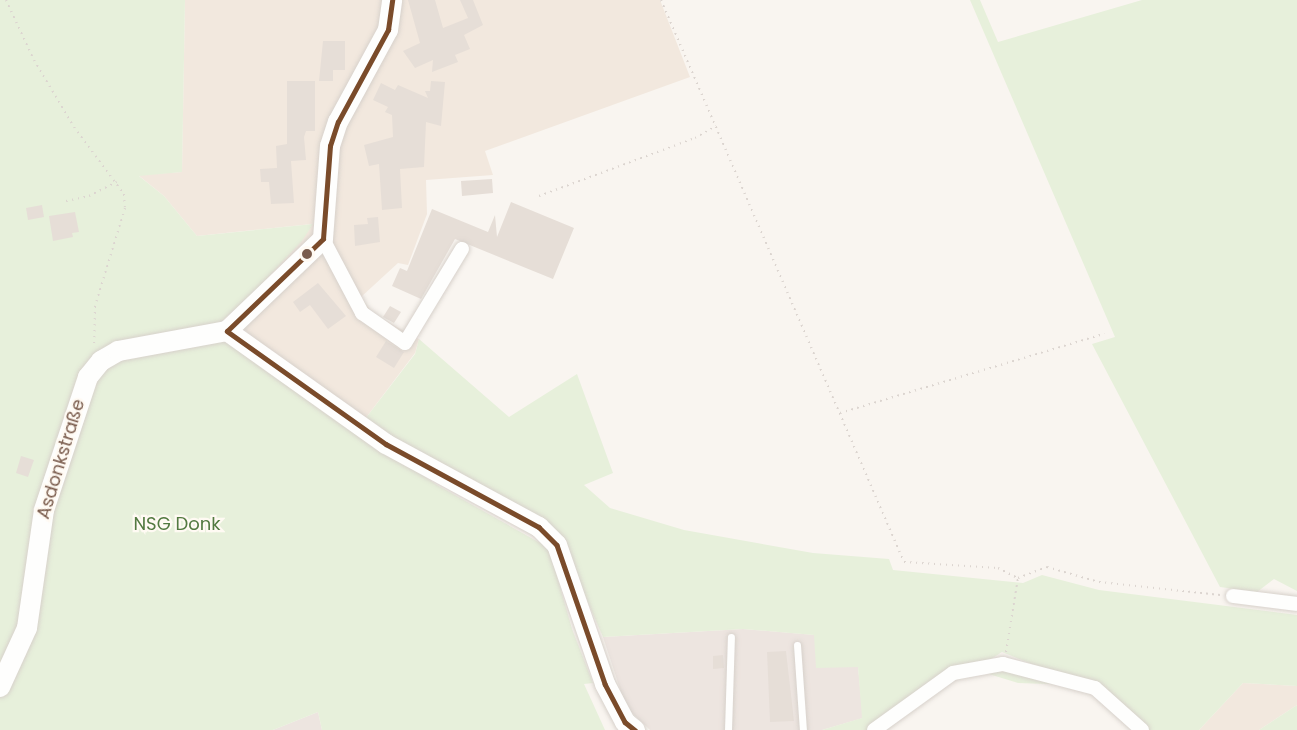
<!DOCTYPE html>
<meta charset="utf-8">
<style>
body{margin:0}
#map{position:relative;width:1297px;height:730px;overflow:hidden;background:#f9f5f0;font-family:Poppins,sans-serif}
div>[style]{position:absolute}
[style*='--x']{left:calc(var(--x)*1px);top:calc(var(--y)*1px);width:calc(var(--w)*1px);rotate:calc(var(--a)*1deg)}
.residential>*{inset:0;background:#f2e8de}
.industrial>*{inset:0;background:#ede5e0}
.green>*{inset:0;background:#e7f0db}
.building>*{inset:0;background:#e6ded7}
.path>*{height:2px;margin-top:-1px;transform-origin:0;background:repeating-linear-gradient(90deg,#dcd5d0 0 1.5px,transparent 0 6px)}
.roads{filter:drop-shadow(0 0 2px #d7d1cb) drop-shadow(0 0 2px #d7d1cb)}
.lane>*{height:7px;margin:-3.5px;padding:0 3.5px;transform-origin:3.5px;border-radius:3.5px;background:#fefefd}
.street>*{height:14px;margin:-7px;padding:0 7px;transform-origin:7px;border-radius:7px;background:#fefefd}
.secondary>*{height:20px;margin:-10px;padding:0 10px;transform-origin:10px;border-radius:10px;background:#fefefd}
.bus-1>*{height:4.5px;margin:-2.25px;padding:0 2.25px;transform-origin:2.25px;border-radius:2.25px;background:#7a4b2a}
.dots>*{width:16px;height:16px;translate:-50% -50%;box-sizing:border-box;border:3px solid #fffaf3;border-radius:50%}
span{translate:-50% -50%;white-space:nowrap;text-align:center;line-height:1.15;-webkit-text-stroke:4.5px #fffaf3;paint-order:stroke}
.street-label{font-size:18px;color:#7a5c4d}
.park-label{font-size:18px;color:#537a41}
</style>
<div id="map">
<div class="residential">
<i style="clip-path:polygon(185px 0,660px 0,690px 77px,485px 151px,493px 175px,426px 180px,427px 214px,408px 265px,398px 263px,361px 297px,373px 314px,419px 339px,415px 353px,365px 419px,257px 343px,230px 313px,252px 294px,312px 224px,197px 236px,164px 196px,138px 175px,182px 172px)"></i>
<i style="clip-path:polygon(1243px 683px,1297px 686px,1297px 705px,1259px 730px,1199px 730px)"></i>
</div>
<div class="industrial">
<i style="clip-path:polygon(743px 629px,815px 635px,858px 667px,863px 718px,822px 730px,650px 730px,626px 707px,603px 637px)"></i>
<i style="clip-path:polygon(318px 712px,322px 730px,273px 730px)"></i>
</div>
<div class="green">
<i style="clip-path:polygon(0 0,185px 0,182px 172px,139px 176px,164px 196px,197px 236px,313px 224px,302px 241px,252px 294px,214px 328px,285px 383px,437px 485px,549px 548px,572px 629px,593px 683px,584px 684px,605px 730px,322px 730px,318px 712px,273px 730px,0 730px)"></i>
<i style="clip-path:polygon(970px 0,980px 0,998px 42px,1142px 0,1297px 0,1297px 591px,1274px 579px,1257px 592px,1220px 587px,1092px 344px,1115px 337px)"></i>
<i style="clip-path:polygon(419px 339px,509px 417px,577px 374px,613px 473px,584px 485px,610px 508px,684px 530px,813px 553px,889px 559px,893px 570px,1023px 583px,1042px 575px,1099px 590px,1297px 615px,1297px 686px,1243px 683px,1199px 730px,1146px 730px,1114px 697px,1002px 652px,988px 661px,969px 665px,868px 730px,822px 730px,862px 718px,858px 667px,816px 668px,814px 635px,743px 629px,603px 637px,560px 539px,393px 440px,365px 419px,415px 354px)"></i>
<i style="clip-path:polygon(1002px 668px,1079px 685px,1018px 683px,976px 670px)"></i>
<i style="clip-path:polygon(1297px 705px,1297px 730px,1259px 730px)"></i>
</div>
<div class="building">
<i style="clip-path:polygon(408px 0,435px 0,443px 28px,468px 18px,460px 0,473px 0,483px 25px,464px 35px,470px 49px,455px 55px,458px 62px,432px 72px,433px 60px,415px 68px,403px 51px,420px 43px)"></i>
<i style="clip-path:polygon(323px 41px,345px 41px,345px 70px,333px 70px,333px 81px,319px 81px)"></i>
<i style="clip-path:polygon(287px 81px,315px 81px,315px 131px,306px 131px,304px 137px,306px 160px,291px 161px,294px 203px,271px 204px,269px 182px,261px 182px,260px 169px,277px 168px,276px 146px,287px 144px)"></i>
<i style="clip-path:polygon(431px 81px,445px 82px,441px 126px,426px 122px,424px 167px,400px 169px,402px 208px,382px 210px,379px 164px,369px 166px,364px 145px,393px 137px,392px 115px,385px 112px,388px 107px,373px 100px,381px 83px,395px 90px,398px 85px,428px 98px,425px 91px,430px 91px)"></i>
<i style="clip-path:polygon(492px 179px,493px 193px,462px 196px,461px 181px)"></i>
<i style="clip-path:polygon(511px 202px,574px 228px,553px 279px,455px 239px,421px 299px,392px 286px,400px 268px,407px 271px,432px 209px,488px 232px,495px 215px,497px 237px)"></i>
<i style="clip-path:polygon(42px 205px,44px 217px,28px 220px,26px 208px)"></i>
<i style="clip-path:polygon(75px 212px,79px 232px,72px 233px,73px 237px,53px 241px,49px 216px)"></i>
<i style="clip-path:polygon(378px 217px,380px 242px,355px 246px,354px 225px,368px 224px,367px 218px)"></i>
<i style="clip-path:polygon(318px 283px,346px 316px,328px 329px,310px 305px,300px 312px,293px 302px)"></i>
<i style="clip-path:polygon(390px 306px,401px 312px,394px 323px,383px 317px)"></i>
<i style="clip-path:polygon(386px 341px,404px 352px,394px 368px,376px 357px)"></i>
<i style="clip-path:polygon(21px 456px,34px 460px,28px 477px,16px 473px)"></i>
<i style="clip-path:polygon(786px 651px,794px 721px,770px 722px,767px 652px)"></i>
<i style="clip-path:polygon(723px 655px,724px 668px,713px 669px,713px 656px)"></i>
</div>
<div class="path">
<i style="--x:6;--y:0;--w:66;--a:65"></i>
<i style="--x:34;--y:60;--w:78;--a:59.2"></i>
<i style="--x:74;--y:127;--w:84;--a:53.3"></i>
<i style="--x:124;--y:194;--w:14;--a:86"></i>
<i style="--x:125;--y:208;--w:102;--a:107"></i>
<i style="--x:95;--y:306;--w:42;--a:91.4"></i>
<i style="--x:661;--y:0;--w:612;--a:66.62"></i>
<i style="--x:904;--y:562;--w:94;--a:3.7"></i>
<i style="--x:998;--y:568;--w:22;--a:27"></i>
<i style="--x:539;--y:196;--w:166;--a:-20.4"></i>
<i style="--x:695;--y:138;--w:24;--a:-30"></i>
<i style="--x:66;--y:201;--w:24;--a:-12"></i>
<i style="--x:89;--y:196;--w:31;--a:-27"></i>
<i style="--x:840;--y:413;--w:276;--a:-16.7"></i>
<i style="--x:1006;--y:652;--w:75;--a:-80.8"></i>
<i style="--x:1018;--y:578;--w:31;--a:-21"></i>
<i style="--x:1047;--y:567;--w:54;--a:16.1"></i>
<i style="--x:1099;--y:582;--w:122;--a:6.1"></i>
</div>
<div class="roads">
<div class="lane">
<i style="--x:797;--y:645;--w:85;--a:86"></i>
<i style="--x:728;--y:730;--w:93;--a:-88.2"></i>
</div>
<div class="street">
<i style="--x:323;--y:239;--w:84;--a:62.2"></i>
<i style="--x:362;--y:313;--w:52;--a:34.9"></i>
<i style="--x:405;--y:343;--w:110;--a:-58.8"></i>
<i style="--x:1233;--y:596;--w:64;--a:7.1"></i>
<i style="--x:874;--y:730;--w:97;--a:-35.8"></i>
<i style="--x:953;--y:673;--w:51;--a:-10.2"></i>
<i style="--x:1003;--y:664;--w:95;--a:14.6"></i>
<i style="--x:1095;--y:688;--w:63;--a:41.8"></i>
</div>
<div class="secondary">
<i style="--x:227;--y:331;--w:195;--a:35.4"></i>
<i style="--x:386;--y:444;--w:174;--a:28.5"></i>
<i style="--x:539;--y:527;--w:25;--a:45"></i>
<i style="--x:557;--y:545;--w:147;--a:70.9"></i>
<i style="--x:605;--y:684;--w:43;--a:62.2"></i>
<i style="--x:625;--y:722;--w:13;--a:39"></i>
<i style="--x:0;--y:687;--w:65;--a:-65.4"></i>
<i style="--x:27;--y:628;--w:119;--a:-81.8"></i>
<i style="--x:44;--y:510;--w:140;--a:-71.7"></i>
<i style="--x:88;--y:377;--w:21;--a:-51"></i>
<i style="--x:101;--y:361;--w:20;--a:-30"></i>
<i style="--x:118;--y:351;--w:111;--a:-10.4"></i>
<i style="--x:227;--y:331;--w:133;--a:-43.8"></i>
<i style="--x:323;--y:239;--w:93;--a:-85.7"></i>
<i style="--x:330;--y:146;--w:25;--a:-72"></i>
<i style="--x:338;--y:122;--w:105;--a:-61.5"></i>
<i style="--x:388;--y:30;--w:30;--a:-82"></i>
</div>
</div>
<div class="bus-1">
<i style="--x:227;--y:331;--w:195;--a:35.4"></i>
<i style="--x:386;--y:444;--w:174;--a:28.5"></i>
<i style="--x:539;--y:527;--w:25;--a:45"></i>
<i style="--x:557;--y:545;--w:147;--a:70.9"></i>
<i style="--x:605;--y:684;--w:43;--a:62.2"></i>
<i style="--x:625;--y:722;--w:13;--a:39"></i>
<i style="--x:227;--y:331;--w:133;--a:-43.8"></i>
<i style="--x:323;--y:239;--w:93;--a:-85.7"></i>
<i style="--x:330;--y:146;--w:25;--a:-72"></i>
<i style="--x:338;--y:122;--w:105;--a:-61.5"></i>
<i style="--x:388;--y:30;--w:30;--a:-82"></i>
</div>
<div class="dots">
<i style="left:307px;top:254px;background:#7a5c4d"></i>
</div>
<div class="street-label">
<span style="left:61px;top:459px;rotate:-73deg">Asdonkstraße</span>
</div>
<div class="park-label">
<span style="left:177px;top:524px">NSG Donk</span>
</div>
</div>
